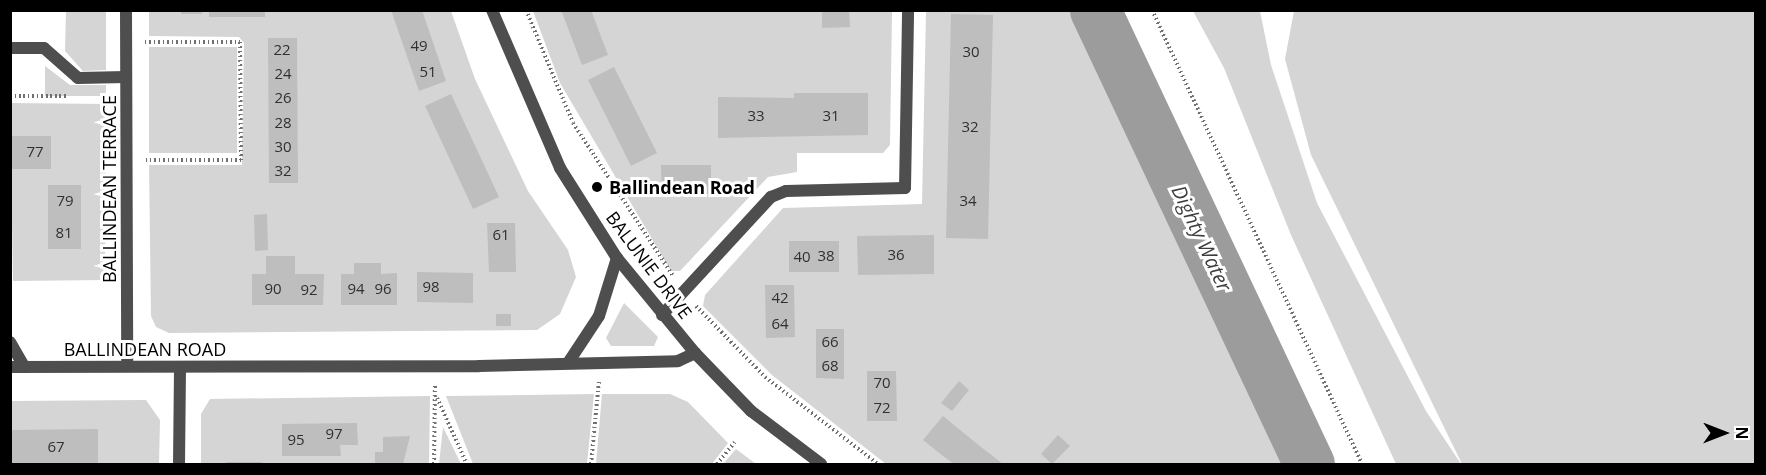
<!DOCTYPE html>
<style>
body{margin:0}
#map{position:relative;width:1766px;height:475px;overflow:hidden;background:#fff;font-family:"Open Sans",sans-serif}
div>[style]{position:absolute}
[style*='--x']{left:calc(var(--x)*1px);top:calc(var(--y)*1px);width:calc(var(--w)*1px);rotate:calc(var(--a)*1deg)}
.green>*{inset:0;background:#d5d5d5}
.river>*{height:51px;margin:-25.5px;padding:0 25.5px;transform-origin:25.5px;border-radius:25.5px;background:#9c9c9c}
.building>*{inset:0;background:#bebebe}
.path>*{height:4px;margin-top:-2px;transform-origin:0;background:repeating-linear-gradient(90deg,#707070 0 1.5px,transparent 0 4.5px)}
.service>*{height:12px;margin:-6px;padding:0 6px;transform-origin:6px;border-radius:6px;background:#4e4e4e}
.minor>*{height:12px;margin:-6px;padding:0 6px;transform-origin:6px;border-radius:6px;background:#4e4e4e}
.tertiary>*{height:12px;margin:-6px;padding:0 6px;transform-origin:6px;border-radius:6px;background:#4e4e4e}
.dots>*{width:16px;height:16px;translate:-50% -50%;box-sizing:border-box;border:3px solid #fff;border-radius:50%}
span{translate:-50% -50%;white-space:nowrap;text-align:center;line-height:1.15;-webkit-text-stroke:6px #fff;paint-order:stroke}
.number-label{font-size:15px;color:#303030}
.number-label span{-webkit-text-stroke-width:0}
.poi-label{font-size:18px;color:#000;font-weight:700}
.left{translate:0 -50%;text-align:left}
.street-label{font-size:18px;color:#000}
.water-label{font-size:20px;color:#3d3d3d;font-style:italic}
.frame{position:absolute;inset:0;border:12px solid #000;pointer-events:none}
.north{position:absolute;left:1694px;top:403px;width:60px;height:60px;-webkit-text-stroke:4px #fff;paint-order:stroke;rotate:90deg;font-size:16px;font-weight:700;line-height:24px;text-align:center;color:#000}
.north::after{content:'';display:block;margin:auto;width:21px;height:27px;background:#000;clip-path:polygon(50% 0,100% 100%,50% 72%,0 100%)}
</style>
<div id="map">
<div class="green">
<i style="clip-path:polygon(66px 11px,106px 11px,106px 70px,83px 71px,65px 51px)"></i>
<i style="clip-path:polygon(149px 11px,451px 11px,475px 79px,528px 191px,568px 250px,576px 277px,560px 314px,537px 330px,169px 333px,156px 327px,151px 316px,149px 165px,242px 165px,244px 43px,239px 37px,149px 36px)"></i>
<i style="clip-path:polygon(533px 11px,892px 11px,890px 145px,883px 153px,797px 153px,797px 172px,768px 177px,680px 271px,671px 271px,560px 83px)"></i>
<i style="clip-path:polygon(926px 11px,1095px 11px,1309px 464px,886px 464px,772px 375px,703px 306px,705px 295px,783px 208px,922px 204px)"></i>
<i style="clip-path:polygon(1193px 11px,1260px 11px,1271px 65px,1317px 203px,1426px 411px,1461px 464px,1396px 464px,1291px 235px,1224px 68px)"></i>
<i style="clip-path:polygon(1294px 11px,1755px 11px,1755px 464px,1462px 464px,1311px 155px,1285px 59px)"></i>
<i style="clip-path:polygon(149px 47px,237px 47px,237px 153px,149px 153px)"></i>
<i style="clip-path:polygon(45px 66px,70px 85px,106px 85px,106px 96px,45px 96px)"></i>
<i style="clip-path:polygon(10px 103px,106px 104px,105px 280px,13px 281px)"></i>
<i style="clip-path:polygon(624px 303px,658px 337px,654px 346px,611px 346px,606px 338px)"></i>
<i style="clip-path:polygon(594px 394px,587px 464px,473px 464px,446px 396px)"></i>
<i style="clip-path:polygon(602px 394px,670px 394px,688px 402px,728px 443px,712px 464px,596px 464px)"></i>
<i style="clip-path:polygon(430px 396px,429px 464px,201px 464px,201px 414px,210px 399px)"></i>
<i style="clip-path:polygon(146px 400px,160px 420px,159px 464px,11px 464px,10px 401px)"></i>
<i style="clip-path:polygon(443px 427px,461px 464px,439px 464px)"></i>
<i style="clip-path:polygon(736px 449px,756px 464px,723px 464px)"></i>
</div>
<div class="river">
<i style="--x:1095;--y:10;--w:502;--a:64.76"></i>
</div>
<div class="building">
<i style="clip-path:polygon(181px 10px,202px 10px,202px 14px,181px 14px)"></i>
<i style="clip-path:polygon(209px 10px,265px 10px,265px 17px,209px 17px)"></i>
<i style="clip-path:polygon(391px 10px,422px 10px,446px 81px,419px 91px)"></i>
<i style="clip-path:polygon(561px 10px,591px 10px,608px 55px,582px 65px)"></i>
<i style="clip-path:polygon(822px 10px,849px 10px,850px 27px,822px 28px)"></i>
<i style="clip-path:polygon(951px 14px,993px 15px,988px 239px,946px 238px)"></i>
<i style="clip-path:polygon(268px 38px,297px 38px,298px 183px,269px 183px)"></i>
<i style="clip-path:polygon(614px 67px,657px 153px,631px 166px,588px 80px)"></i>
<i style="clip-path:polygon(794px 93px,868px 93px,868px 135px,718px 138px,718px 97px,794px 98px)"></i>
<i style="clip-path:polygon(451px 94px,499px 197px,473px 209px,425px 106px)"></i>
<i style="clip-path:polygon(10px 136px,51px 136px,51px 169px,10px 169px)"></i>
<i style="clip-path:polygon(661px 165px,711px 165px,711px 194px,662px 194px)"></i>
<i style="clip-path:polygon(48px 185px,81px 185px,81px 249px,48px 249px)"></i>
<i style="clip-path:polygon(267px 214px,268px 250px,255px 251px,254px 215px)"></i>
<i style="clip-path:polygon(487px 223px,515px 223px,516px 272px,489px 272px)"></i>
<i style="clip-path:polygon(934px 235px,934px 274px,858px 275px,857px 236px)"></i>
<i style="clip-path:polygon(789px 241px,839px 241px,839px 272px,789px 272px)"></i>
<i style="clip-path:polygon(266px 256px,295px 256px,295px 274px,324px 274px,323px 305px,252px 305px,252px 274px,266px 274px)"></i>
<i style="clip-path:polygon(354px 263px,381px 263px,381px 274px,397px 273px,397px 305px,341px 305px,341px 274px,354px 274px)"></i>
<i style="clip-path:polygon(417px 272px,473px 273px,473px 303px,417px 302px)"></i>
<i style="clip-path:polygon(765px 285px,794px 285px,795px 337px,766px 338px)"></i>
<i style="clip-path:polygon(496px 314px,511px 314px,511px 326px,496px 326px)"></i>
<i style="clip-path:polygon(816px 329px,844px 329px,844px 379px,816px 378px)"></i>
<i style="clip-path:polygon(867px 371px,896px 371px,897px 421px,867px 421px)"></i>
<i style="clip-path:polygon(959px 381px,969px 390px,952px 411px,941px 403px)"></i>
<i style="clip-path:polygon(943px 416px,981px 447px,1003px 464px,954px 464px,943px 456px,923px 440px)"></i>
<i style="clip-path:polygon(357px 423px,358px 445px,340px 445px,341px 456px,282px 456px,282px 424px)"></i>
<i style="clip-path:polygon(98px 429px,98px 464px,10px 464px,10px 430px)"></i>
<i style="clip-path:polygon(1058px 435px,1070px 446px,1052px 464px,1041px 454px)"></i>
<i style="clip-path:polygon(410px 436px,403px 464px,375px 464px,375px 452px,383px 452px,383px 437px)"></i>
<i style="clip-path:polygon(226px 462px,262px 462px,262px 464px,226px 464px)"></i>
</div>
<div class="path">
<i style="--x:526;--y:10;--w:122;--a:67.4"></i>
<i style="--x:573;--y:123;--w:183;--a:56.8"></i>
<i style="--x:1152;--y:10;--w:500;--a:65.18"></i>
<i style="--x:145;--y:42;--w:95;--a:0"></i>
<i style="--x:240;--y:42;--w:118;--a:89.5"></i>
<i style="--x:241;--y:160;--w:95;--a:180"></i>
<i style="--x:10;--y:96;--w:57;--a:0"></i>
<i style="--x:696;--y:306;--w:99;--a:45.8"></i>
<i style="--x:765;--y:377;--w:143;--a:37.6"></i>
<i style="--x:437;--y:398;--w:72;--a:65.6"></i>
<i style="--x:434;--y:464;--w:79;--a:-89.3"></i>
<i style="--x:591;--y:464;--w:83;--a:-84.5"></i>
<i style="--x:717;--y:464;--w:28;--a:-51"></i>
</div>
<div class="service">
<i style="--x:10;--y:48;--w:34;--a:0"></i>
<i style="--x:44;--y:48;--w:45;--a:41.4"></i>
<i style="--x:78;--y:78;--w:48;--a:-1.2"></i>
</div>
<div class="minor">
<i style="--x:126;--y:10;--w:356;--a:89.8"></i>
<i style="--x:662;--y:315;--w:161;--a:-47.3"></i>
<i style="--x:771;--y:197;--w:16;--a:-22"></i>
<i style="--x:786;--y:191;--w:119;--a:-1.4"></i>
<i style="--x:905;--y:188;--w:178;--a:-89"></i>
<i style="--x:10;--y:342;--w:28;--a:60"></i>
<i style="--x:179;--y:464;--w:97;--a:-89.4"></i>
</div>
<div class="tertiary">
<i style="--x:492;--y:10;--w:172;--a:66.7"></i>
<i style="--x:560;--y:168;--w:107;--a:57.7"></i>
<i style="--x:617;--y:258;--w:123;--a:50.6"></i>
<i style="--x:695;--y:353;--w:81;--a:46"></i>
<i style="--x:751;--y:411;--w:88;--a:37.1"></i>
<i style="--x:568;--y:363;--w:56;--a:-56.6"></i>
<i style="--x:599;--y:316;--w:61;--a:-72.8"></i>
<i style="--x:10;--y:367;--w:469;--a:-0.1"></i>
<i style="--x:479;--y:366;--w:199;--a:-1.4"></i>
<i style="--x:678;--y:361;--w:19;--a:-25"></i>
</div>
<div class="dots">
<i style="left:597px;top:187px;background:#000"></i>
</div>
<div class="number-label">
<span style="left:419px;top:46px">49</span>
<span style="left:282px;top:50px">22</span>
<span style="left:971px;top:52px">30</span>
<span style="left:428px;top:72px">51</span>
<span style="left:283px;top:74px">24</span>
<span style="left:283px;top:98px">26</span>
<span style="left:756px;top:116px">33</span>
<span style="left:831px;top:116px">31</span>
<span style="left:283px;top:123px">28</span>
<span style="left:970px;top:127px">32</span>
<span style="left:283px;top:147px">30</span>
<span style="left:35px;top:152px">77</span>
<span style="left:283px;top:171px">32</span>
<span style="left:65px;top:201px">79</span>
<span style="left:968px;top:201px">34</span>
<span style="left:64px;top:233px">81</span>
<span style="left:501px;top:235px">61</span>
<span style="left:896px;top:255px">36</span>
<span style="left:826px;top:256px">38</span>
<span style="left:802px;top:257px">40</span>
<span style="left:431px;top:287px">98</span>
<span style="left:273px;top:289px">90</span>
<span style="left:356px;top:289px">94</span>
<span style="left:383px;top:289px">96</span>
<span style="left:309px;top:290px">92</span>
<span style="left:780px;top:298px">42</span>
<span style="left:780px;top:324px">64</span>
<span style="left:830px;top:342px">66</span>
<span style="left:830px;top:366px">68</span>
<span style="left:882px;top:383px">70</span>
<span style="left:882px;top:408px">72</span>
<span style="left:334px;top:434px">97</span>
<span style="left:296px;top:440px">95</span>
<span style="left:56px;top:447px">67</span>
</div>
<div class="poi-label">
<span class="left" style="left:609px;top:187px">Ballindean Road</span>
</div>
<div class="street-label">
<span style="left:109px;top:189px;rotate:-90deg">BALLINDEAN TERRACE</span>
<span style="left:649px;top:265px;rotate:53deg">BALUNIE DRIVE</span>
<span style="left:145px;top:349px">BALLINDEAN ROAD</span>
</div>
<div class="water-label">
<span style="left:1202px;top:238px;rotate:65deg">Dighty Water</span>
</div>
<div class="frame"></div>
<div class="north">N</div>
</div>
